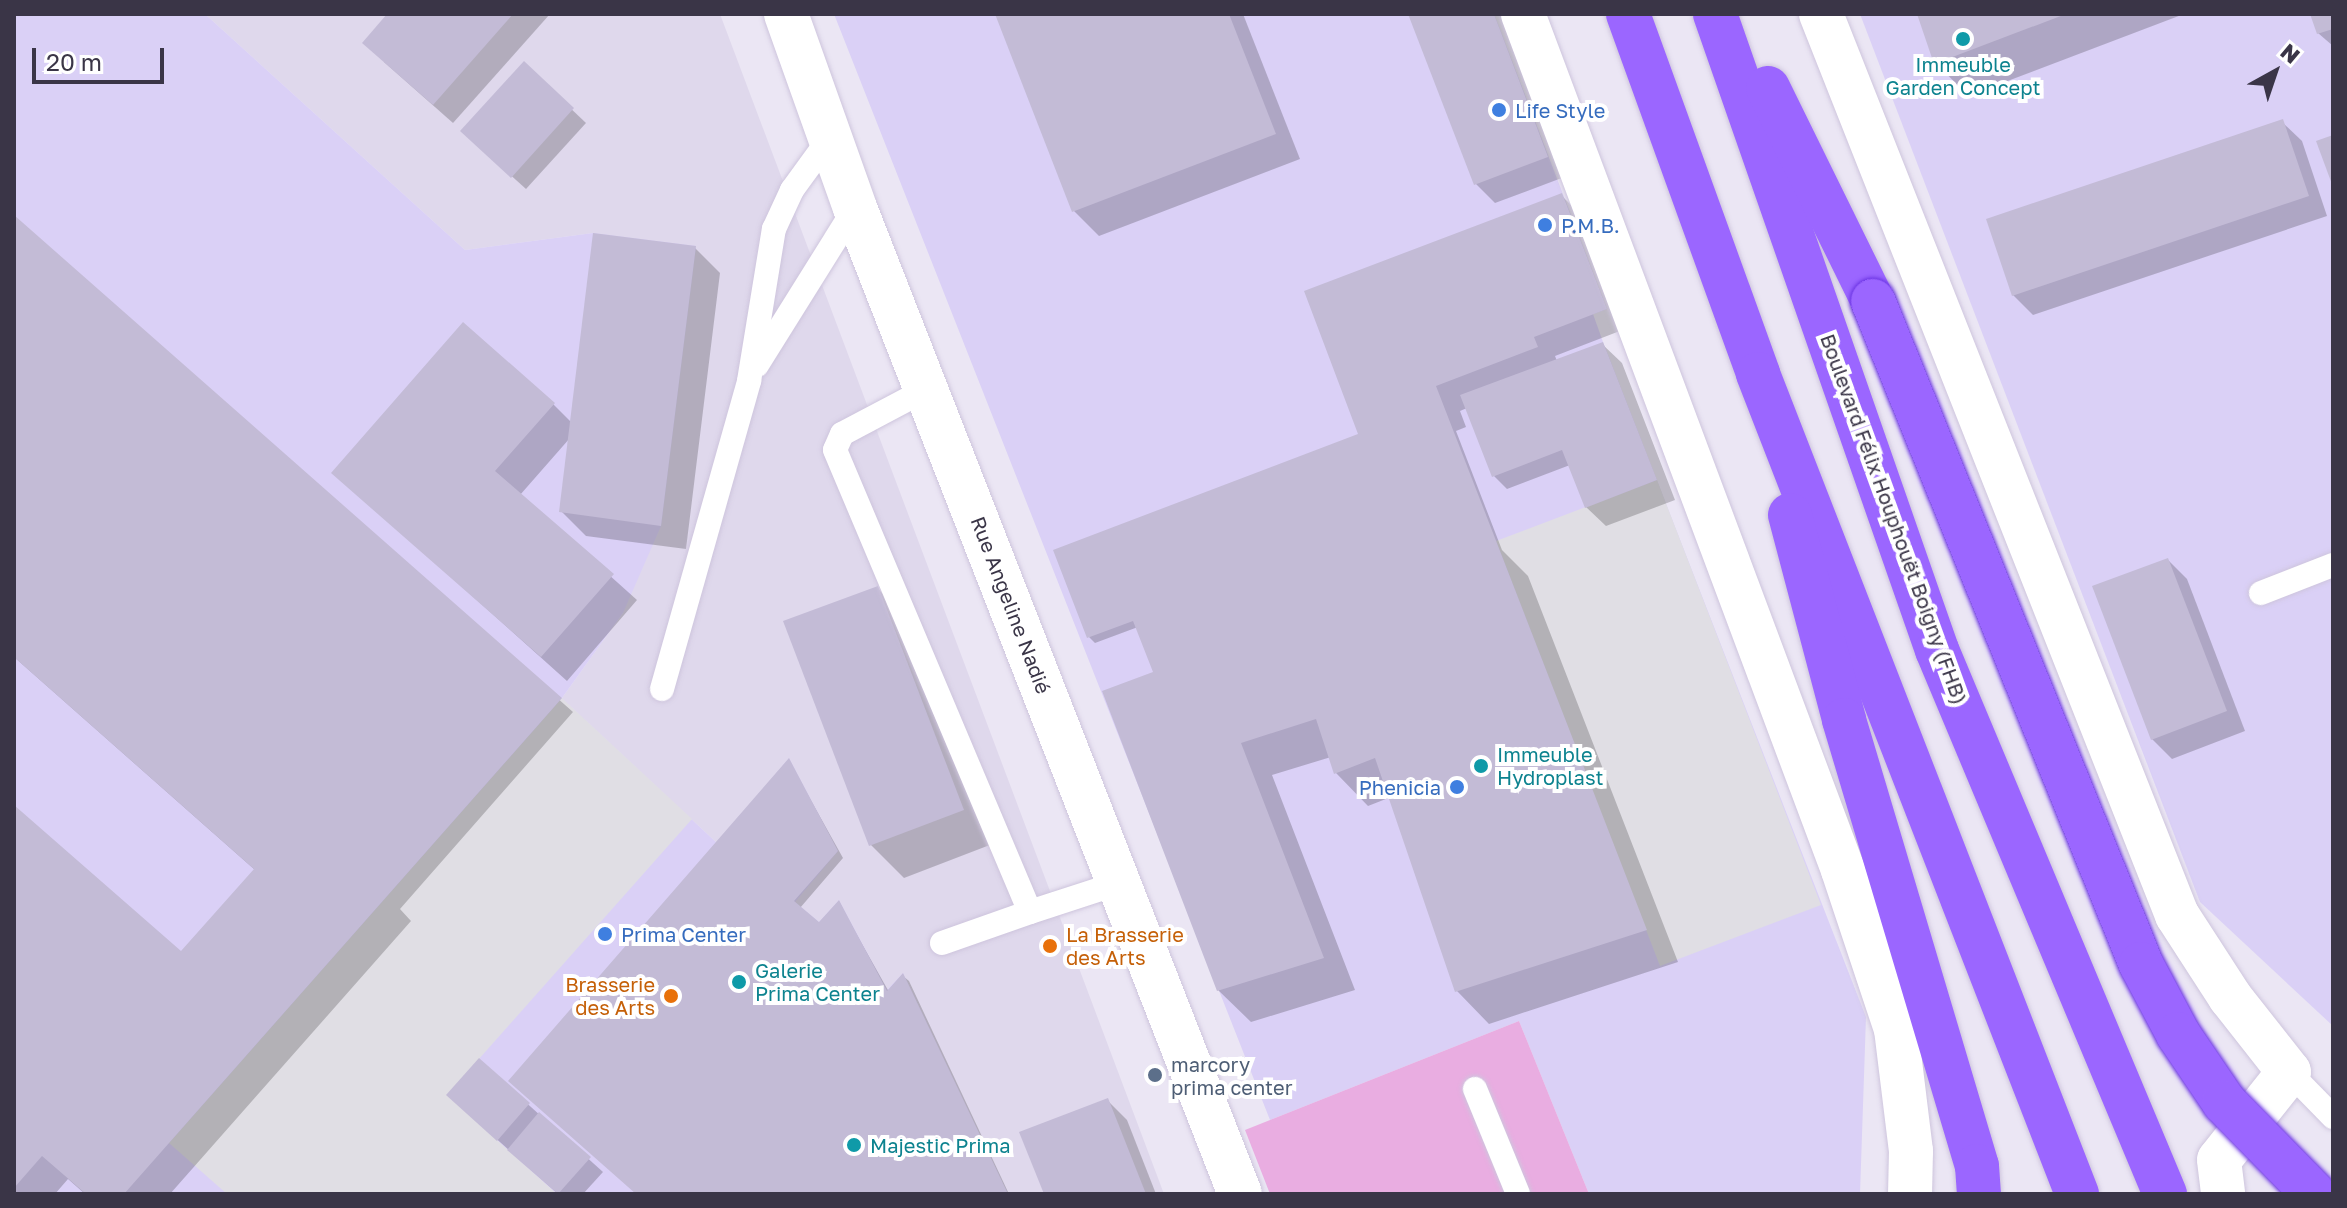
<!DOCTYPE html>
<meta charset="utf-8">
<style>
body{margin:0}
#map{position:relative;width:2347px;height:1208px;overflow:hidden;background:#ebe6f4;font-family:"Golos Text",sans-serif}
div>[style]{position:absolute}
[style*='--x']{left:calc(var(--x)*1px);top:calc(var(--y)*1px);width:calc(var(--w)*1px);rotate:calc(var(--a)*1deg)}
.residential>*{inset:0;background:#dfd8ec}
.commercial>*{inset:0;background:#dad0f6}
.green>*{inset:0;background:#e9ade1}
.parking>*{inset:0;background:#e0dee4}
.shadow>*{inset:0;background:#0003}
.building>*{inset:0;background:#c3bbd6}
.roads{filter:drop-shadow(0 0 2px #cec5dd) drop-shadow(0 0 2px #cec5dd)}
.lane>*{height:24px;margin:-12px;padding:0 12px;transform-origin:12px;border-radius:12px;background:#fff}
.street>*{height:44px;margin:-22px;padding:0 22px;transform-origin:22px;border-radius:22px;background:#fff}
.highway>*{height:44px;margin:-22px;padding:0 22px;transform-origin:22px;border-radius:22px;background:#9b66ff}
.bridges{filter:drop-shadow(0 0 2px #6932e2) drop-shadow(0 0 2px #6932e2)}
.highway-bridge>*{height:44px;margin:-22px;padding:0 22px;transform-origin:22px;border-radius:22px;background:#9b66ff}
.dots>*{width:22px;height:22px;translate:-50% -50%;box-sizing:border-box;border:4px solid #fff;border-radius:50%}
span{translate:-50% -50%;white-space:nowrap;text-align:center;line-height:1.15;-webkit-text-stroke:8px #fff;paint-order:stroke}
.culture-label{font-size:20px;color:#0d838f}
.left{translate:0 -50%;text-align:left}
.shop-label{font-size:20px;color:#366cbe}
.right{translate:-100% -50%;text-align:right}
.street-label{font-size:20px;color:#3a3547}
.food-label{font-size:20px;color:#c56008}
.service-label{font-size:20px;color:#4e5e75}
.frame{position:absolute;inset:0;border:16px solid #3a3547;pointer-events:none}
.north{position:absolute;left:2235px;top:32px;width:80px;height:80px;-webkit-text-stroke:6px #fff;paint-order:stroke;rotate:40deg;font-size:22px;font-weight:700;line-height:32px;text-align:center;color:#3a3547}
.north::after{content:'';display:block;margin:auto;width:28px;height:36px;background:#3a3547;clip-path:polygon(50% 0,100% 100%,50% 72%,0 100%)}
.scale{position:absolute;left:32px;top:48px;width:132px;height:36px;box-sizing:border-box;border:4px solid #3a3547;border-top:0;padding-left:10px;font-size:24px;line-height:28px;white-space:nowrap;color:#3a3547;-webkit-text-stroke:6px #fff;paint-order:stroke}
</style>
<div id="map">
<div class="residential">
<i style="clip-path:polygon(205px 14px,720px 14px,1164px 1194px,1008px 1194px,903px 973px,887px 991px,839px 900px,819px 922px,718px 844px,562px 698px,623px 613px,593px 233px,465px 250px)"></i>
</div>
<div class="commercial">
<i style="clip-path:polygon(14px 14px,205px 14px,465px 250px,593px 233px,696px 246px,661px 526px,623px 613px,562px 698px,718px 844px,789px 758px,838px 851px,795px 902px,819px 922px,839px 900px,887px 990px,903px 973px,1008px 1194px,14px 1194px)"></i>
<i style="clip-path:polygon(834px 14px,1494px 14px,1607px 309px,1593px 314px,1603px 342px,1866px 1017px,1860px 1194px,1589px 1194px,1519px 1021px,1270px 1120px)"></i>
<i style="clip-path:polygon(1860px 14px,2333px 14px,2333px 1026px,2200px 902px)"></i>
</div>
<div class="green">
<i style="clip-path:polygon(1519px 1021px,1589px 1194px,1270px 1194px,1245px 1130px)"></i>
</div>
<div class="parking">
<i style="clip-path:polygon(1657px 480px,1821px 905px,1660px 966px,1496px 541px)"></i>
<i style="clip-path:polygon(562px 698px,692px 819px,447px 1095px,557px 1194px,227px 1194px,169px 1143px)"></i>
</div>
<div class="shadow">
<i style="clip-path:polygon(390px 14px,550px 14px,453px 123px,384px 62px)"></i>
<i style="clip-path:polygon(997px 14px,1243px 14px,1300px 159px,1099px 236px,1074px 211px)"></i>
<i style="clip-path:polygon(1411px 14px,1504px 14px,1567px 176px,1495px 203px,1476px 184px)"></i>
<i style="clip-path:polygon(1919px 14px,2184px 14px,1968px 96px,1936px 63px)"></i>
<i style="clip-path:polygon(2312px 14px,2333px 14px,2333px 46px,2318px 33px)"></i>
<i style="clip-path:polygon(524px 64px,586px 123px,526px 189px,476px 144px)"></i>
<i style="clip-path:polygon(2282px 122px,2302px 141px,2327px 216px,2033px 315px,2013px 295px)"></i>
<i style="clip-path:polygon(1561px 195px,1581px 215px,1625px 329px,1555px 356px,1557px 361px,1602px 344px,1622px 363px,1675px 500px,1606px 526px,1586px 507px,1570px 465px,1507px 489px,1494px 476px,1467px 408px,1460px 411px,1466px 427px,1456px 431px,1502px 550px,1528px 576px,1678px 962px,1489px 1024px,1457px 991px,1391px 797px,1368px 806px,1336px 773px,1331px 757px,1272px 775px,1355px 990px,1251px 1022px,1218px 990px,1156px 673px,1138px 627px,1095px 643px,1089px 637px,1362px 435px)"></i>
<i style="clip-path:polygon(14px 217px,573px 712px,400px 909px,411px 921px,170px 1194px,85px 1194px,68px 1179px,55px 1194px,14px 1194px,14px 807px,181px 954px,255px 870px,14px 657px)"></i>
<i style="clip-path:polygon(695px 248px,720px 273px,686px 549px,586px 536px,561px 511px,570px 438px,520px 495px,637px 600px,567px 681px,334px 472px,553px 404px,572px 423px)"></i>
<i style="clip-path:polygon(2168px 560px,2187px 579px,2245px 731px,2172px 759px,2152px 739px)"></i>
<i style="clip-path:polygon(878px 589px,910px 621px,995px 843px,904px 878px,871px 845px)"></i>
<i style="clip-path:polygon(789px 761px,843px 858px,800px 908px,819px 925px,839px 903px,889px 992px,903px 976px,909px 981px,1009px 1194px,638px 1194px)"></i>
<i style="clip-path:polygon(480px 1061px,603px 1172px,583px 1194px,558px 1194px,462px 1108px)"></i>
<i style="clip-path:polygon(1108px 1101px,1127px 1120px,1156px 1194px,1046px 1194px)"></i>
</div>
<div class="building">
<i style="clip-path:polygon(387px 14px,513px 14px,433px 105px,362px 43px)"></i>
<i style="clip-path:polygon(995px 14px,1229px 14px,1276px 134px,1072px 212px)"></i>
<i style="clip-path:polygon(1408px 14px,1494px 14px,1548px 157px,1474px 185px)"></i>
<i style="clip-path:polygon(1917px 14px,2066px 14px,1934px 64px)"></i>
<i style="clip-path:polygon(2310px 14px,2333px 14px,2333px 29px,2317px 34px)"></i>
<i style="clip-path:polygon(524px 61px,574px 108px,511px 178px,460px 131px)"></i>
<i style="clip-path:polygon(2283px 119px,2309px 196px,2012px 296px,1986px 219px)"></i>
<i style="clip-path:polygon(2333px 135px,2333px 187px,2316px 141px)"></i>
<i style="clip-path:polygon(1562px 193px,1607px 309px,1534px 337px,1538px 347px,1436px 386px,1647px 930px,1455px 992px,1375px 758px,1334px 774px,1316px 719px,1241px 743px,1324px 958px,1217px 991px,1102px 691px,1153px 672px,1133px 621px,1087px 638px,1053px 550px,1358px 434px,1304px 291px)"></i>
<i style="clip-path:polygon(14px 215px,562px 698px,124px 1194px,86px 1194px,42px 1156px,14px 1188px,14px 805px,181px 951px,254px 869px,14px 657px)"></i>
<i style="clip-path:polygon(593px 233px,696px 246px,661px 526px,559px 512px)"></i>
<i style="clip-path:polygon(463px 322px,555px 403px,495px 471px,614px 574px,541px 657px,331px 473px)"></i>
<i style="clip-path:polygon(1603px 342px,1657px 480px,1585px 508px,1562px 450px,1492px 477px,1460px 395px)"></i>
<i style="clip-path:polygon(2168px 558px,2227px 711px,2151px 740px,2092px 586px)"></i>
<i style="clip-path:polygon(878px 586px,964px 810px,869px 846px,783px 621px)"></i>
<i style="clip-path:polygon(789px 758px,838px 851px,794px 901px,819px 922px,839px 900px,887px 991px,903px 973px,1008px 1194px,636px 1194px,508px 1081px)"></i>
<i style="clip-path:polygon(479px 1058px,530px 1103px,497px 1141px,446px 1095px)"></i>
<i style="clip-path:polygon(1108px 1098px,1146px 1194px,1044px 1194px,1019px 1132px)"></i>
<i style="clip-path:polygon(539px 1112px,591px 1157px,558px 1194px,507px 1150px)"></i>
</div>
<div class="roads">
<div class="lane">
<i style="--x:757;--y:365;--w:185;--a:-58"></i>
<i style="--x:927;--y:389;--w:96;--a:152.1"></i>
<i style="--x:842;--y:434;--w:17;--a:114"></i>
<i style="--x:835;--y:450;--w:501;--a:67.12"></i>
<i style="--x:1030;--y:912;--w:94;--a:-18"></i>
<i style="--x:2261;--y:593;--w:77;--a:-21.3"></i>
<i style="--x:662;--y:689;--w:320;--a:-74.2"></i>
<i style="--x:749;--y:381;--w:154;--a:-80.7"></i>
<i style="--x:774;--y:229;--w:43;--a:-65.2"></i>
<i style="--x:792;--y:190;--w:68;--a:-54"></i>
<i style="--x:942;--y:943;--w:93;--a:-19.4"></i>
<i style="--x:2289;--y:1072;--w:63;--a:45.6"></i>
<i style="--x:1475;--y:1089;--w:113;--a:67.7"></i>
</div>
<div class="street">
<i style="--x:786;--y:14;--w:206;--a:70.4"></i>
<i style="--x:855;--y:208;--w:1058;--a:68.67"></i>
<i style="--x:1523;--y:14;--w:914;--a:69.5"></i>
<i style="--x:1843;--y:870;--w:168;--a:71.6"></i>
<i style="--x:1896;--y:1029;--w:123;--a:83"></i>
<i style="--x:1911;--y:1151;--w:43;--a:91.3"></i>
<i style="--x:1821;--y:14;--w:969;--a:68.44"></i>
<i style="--x:2177;--y:915;--w:98;--a:57.1"></i>
<i style="--x:2230;--y:997;--w:95;--a:51.8"></i>
<i style="--x:2289;--y:1072;--w:112;--a:128.5"></i>
<i style="--x:2219;--y:1160;--w:34;--a:83"></i>
</div>
<div class="highway">
<i style="--x:1628;--y:14;--w:383;--a:70.1"></i>
<i style="--x:1758;--y:374;--w:880;--a:68.74"></i>
<i style="--x:1715;--y:14;--w:674;--a:70.76"></i>
<i style="--x:1937;--y:650;--w:590;--a:67.26"></i>
<i style="--x:1768;--y:88;--w:237;--a:63.8"></i>
<i style="--x:1790;--y:515;--w:212;--a:75.2"></i>
<i style="--x:1844;--y:720;--w:465;--a:73.4"></i>
<i style="--x:1977;--y:1166;--w:28;--a:86"></i>
</div>
</div>
<div class="bridges">
<div class="highway-bridge">
<i style="--x:1873;--y:301;--w:715;--a:67.99"></i>
<i style="--x:2141;--y:964;--w:79;--a:62.1"></i>
<i style="--x:2178;--y:1034;--w:82;--a:55.9"></i>
<i style="--x:2224;--y:1102;--w:129;--a:45.6"></i>
</div>
</div>
<div class="dots">
<i style="left:1963px;top:39px;background:#0f9aa8"></i>
<i style="left:1499px;top:110px;background:#3f7fe0"></i>
<i style="left:1545px;top:225px;background:#3f7fe0"></i>
<i style="left:1481px;top:766px;background:#0f9aa8"></i>
<i style="left:1457px;top:787px;background:#3f7fe0"></i>
<i style="left:605px;top:934px;background:#3f7fe0"></i>
<i style="left:1050px;top:946px;background:#e8710a"></i>
<i style="left:739px;top:982px;background:#0f9aa8"></i>
<i style="left:671px;top:996px;background:#e8710a"></i>
<i style="left:1155px;top:1075px;background:#5c6f8a"></i>
<i style="left:854px;top:1145px;background:#0f9aa8"></i>
</div>
<div class="culture-label">
<span style="left:1963px;top:76px">Immeuble<br>Garden Concept</span>
<span class="left" style="left:1497px;top:766px">Immeuble<br>Hydroplast</span>
<span class="left" style="left:755px;top:982px">Galerie<br>Prima Center</span>
<span class="left" style="left:870px;top:1145px">Majestic Prima</span>
</div>
<div class="shop-label">
<span class="left" style="left:1515px;top:110px">Life Style</span>
<span class="left" style="left:1561px;top:225px">P.M.B.</span>
<span class="right" style="left:1441px;top:787px">Phenicia</span>
<span class="left" style="left:621px;top:934px">Prima Center</span>
</div>
<div class="street-label">
<span style="left:1894px;top:519px;rotate:70deg">Boulevard Félix Houphouët Boigny (FHB)</span>
<span style="left:1011px;top:605px;rotate:69deg">Rue Angeline Nadié</span>
</div>
<div class="food-label">
<span class="left" style="left:1066px;top:946px">La Brasserie<br>des Arts</span>
<span class="right" style="left:655px;top:996px">Brasserie<br>des Arts</span>
</div>
<div class="service-label">
<span class="left" style="left:1171px;top:1076px">marcory<br>prima center</span>
</div>
<div class="frame"></div>
<div class="north">N</div>
<div class="scale">20 m</div>
</div>
